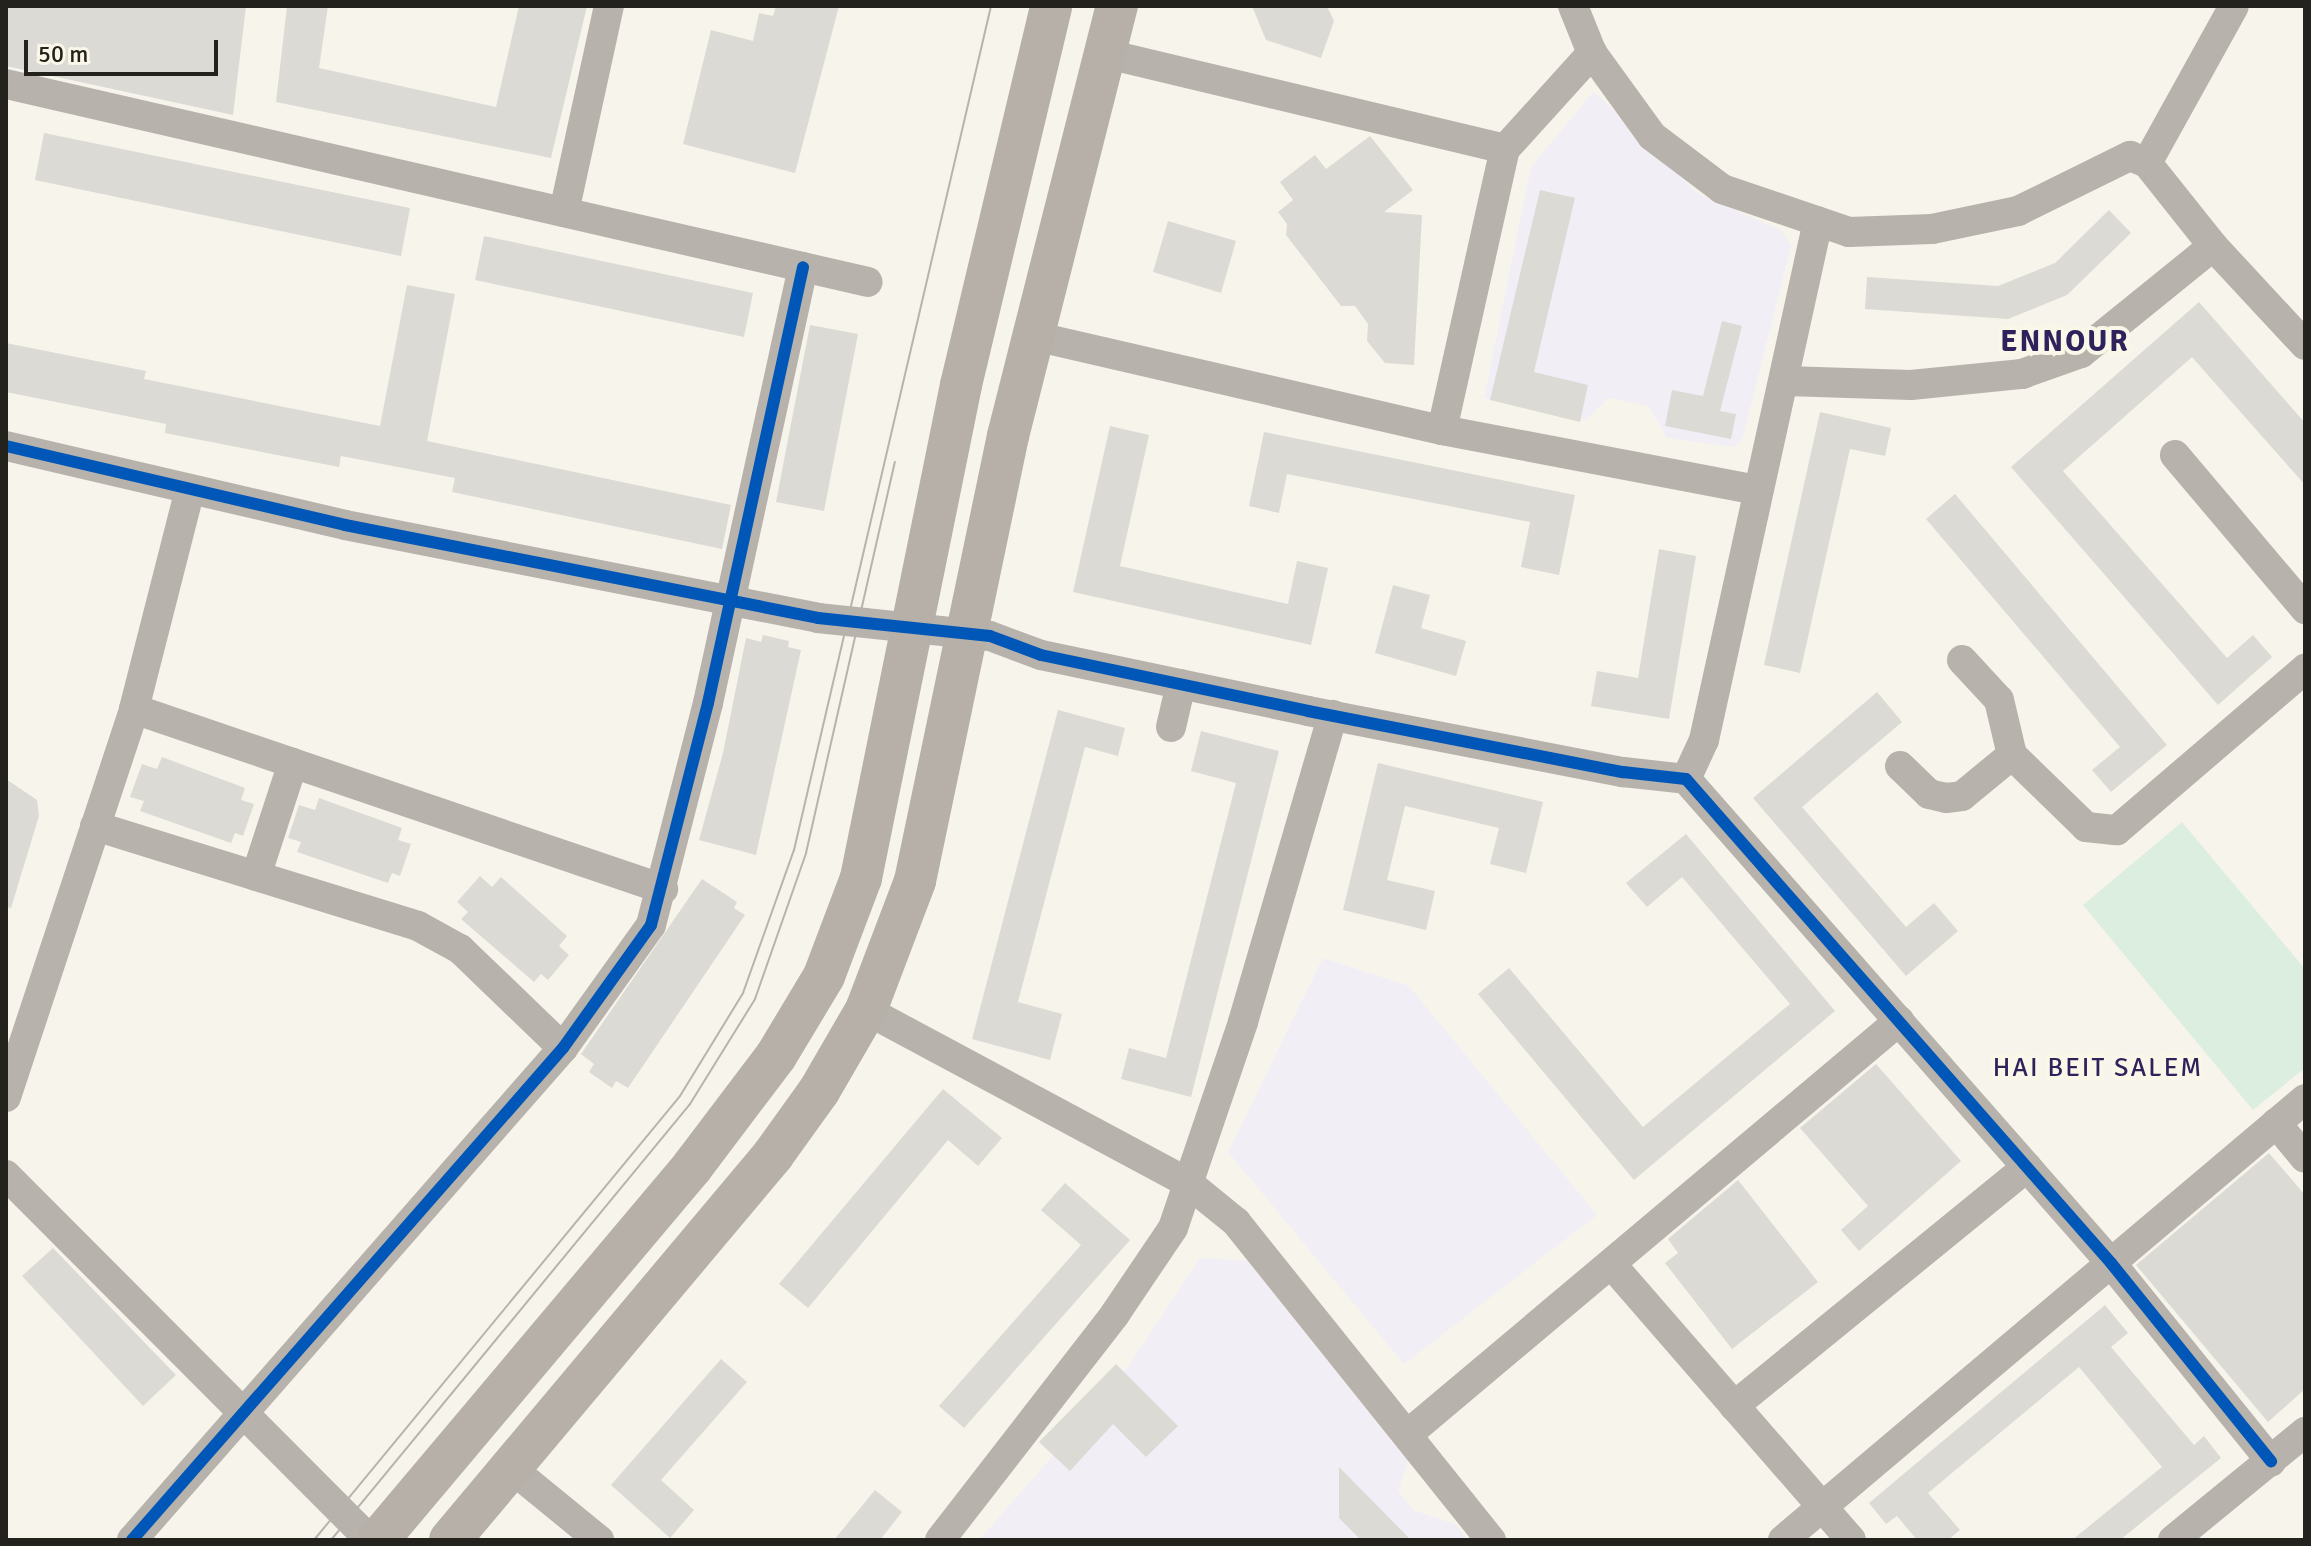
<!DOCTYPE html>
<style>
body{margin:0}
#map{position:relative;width:2311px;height:1546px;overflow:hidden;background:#f7f4ec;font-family:Signika,sans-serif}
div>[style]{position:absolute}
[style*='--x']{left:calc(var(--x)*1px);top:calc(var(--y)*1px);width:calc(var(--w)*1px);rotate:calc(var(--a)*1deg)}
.education>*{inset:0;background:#f2eef5}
.green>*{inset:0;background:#dbeedf}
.building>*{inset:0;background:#dcdad4}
.street>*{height:30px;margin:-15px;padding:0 15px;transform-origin:15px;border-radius:15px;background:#b7b2ab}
.secondary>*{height:42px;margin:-21px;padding:0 21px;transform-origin:21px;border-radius:21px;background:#b6b0a9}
.tram>*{height:2px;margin:-1px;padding:0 1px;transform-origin:1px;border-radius:1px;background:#b7b3ad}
.cycleway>*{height:12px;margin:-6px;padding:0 6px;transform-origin:6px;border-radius:6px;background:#0057b8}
span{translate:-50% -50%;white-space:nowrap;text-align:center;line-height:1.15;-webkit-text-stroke:8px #fbf7e8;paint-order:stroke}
.quarter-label{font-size:26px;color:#2e225c;letter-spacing:2px}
.district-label{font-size:30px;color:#2e225c;font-weight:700;letter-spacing:2px}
.frame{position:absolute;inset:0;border:8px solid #23221d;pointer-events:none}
.scale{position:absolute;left:24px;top:40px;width:194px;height:36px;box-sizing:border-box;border:4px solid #23221d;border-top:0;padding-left:10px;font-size:24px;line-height:28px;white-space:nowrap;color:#23221d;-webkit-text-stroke:6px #fbf7e8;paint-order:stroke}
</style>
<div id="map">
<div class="education">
<i style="clip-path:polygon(1594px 91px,1697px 193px,1782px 231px,1791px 246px,1742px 440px,1734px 447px,1667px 438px,1649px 406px,1609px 398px,1586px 420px,1484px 398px,1531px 167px)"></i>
<i style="clip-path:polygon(1323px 958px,1409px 986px,1597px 1215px,1404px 1364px,1228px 1152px)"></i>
<i style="clip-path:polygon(1200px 1258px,1248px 1261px,1410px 1455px,1398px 1491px,1413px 1510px,1457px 1525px,1467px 1540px,979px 1540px,1120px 1379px)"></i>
</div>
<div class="green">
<i style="clip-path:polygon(2182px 822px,2305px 969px,2305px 1068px,2253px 1110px,2083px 905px)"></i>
</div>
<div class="building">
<i style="clip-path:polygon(6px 6px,246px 6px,233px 115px,6px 66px)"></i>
<i style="clip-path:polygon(287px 6px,328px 6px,319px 68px,496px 107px,519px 6px,587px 6px,551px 158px,276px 102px)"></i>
<i style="clip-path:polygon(776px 6px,839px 6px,795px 173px,683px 144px,711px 30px,753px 41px,759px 13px,773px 16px)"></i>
<i style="clip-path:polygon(1252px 6px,1327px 6px,1334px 21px,1321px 58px,1266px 40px)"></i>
<i style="clip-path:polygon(44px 133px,410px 208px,401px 256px,35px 180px)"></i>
<i style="clip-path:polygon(1370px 136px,1413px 190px,1384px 212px,1422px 215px,1414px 365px,1385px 363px,1367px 341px,1368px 324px,1355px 306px,1341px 306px,1286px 235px,1287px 224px,1278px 212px,1293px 200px,1280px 182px,1315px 155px,1326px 169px)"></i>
<i style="clip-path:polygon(1540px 190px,1575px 198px,1534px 372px,1588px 385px,1580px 422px,1490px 400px)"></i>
<i style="clip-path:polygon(2109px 210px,2131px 233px,2067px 295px,2008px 319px,1865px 309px,1867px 277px,1998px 286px,2055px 263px)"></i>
<i style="clip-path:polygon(1168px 221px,1236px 241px,1221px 293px,1153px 272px)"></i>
<i style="clip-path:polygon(484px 236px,753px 293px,744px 337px,475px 280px)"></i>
<i style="clip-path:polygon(407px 285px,455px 294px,427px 441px,731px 505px,722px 549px,452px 492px,455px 478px,341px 456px,339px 467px,165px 433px,166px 424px,6px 392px,6px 343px,146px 371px,144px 379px,380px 426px)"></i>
<i style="clip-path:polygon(2199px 302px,2305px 423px,2305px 485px,2192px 357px,2063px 471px,2227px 658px,2253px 635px,2272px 657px,2218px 705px,2011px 467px)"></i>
<i style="clip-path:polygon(1722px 321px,1742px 326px,1720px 411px,1736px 414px,1731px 439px,1665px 426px,1672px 390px,1703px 396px)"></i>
<i style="clip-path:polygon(810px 325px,858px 334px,824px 511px,776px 502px)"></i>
<i style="clip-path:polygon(1820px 412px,1891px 428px,1885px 456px,1850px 449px,1800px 673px,1764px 665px)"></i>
<i style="clip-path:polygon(1110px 426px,1149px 435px,1120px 566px,1288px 604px,1297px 561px,1328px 568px,1311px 645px,1073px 592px)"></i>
<i style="clip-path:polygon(1264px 432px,1575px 495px,1559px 575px,1521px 567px,1530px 522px,1287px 474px,1279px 513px,1249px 506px)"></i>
<i style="clip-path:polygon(1955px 494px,2167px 745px,2111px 792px,2092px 770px,2120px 747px,1926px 519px)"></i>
<i style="clip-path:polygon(1659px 549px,1696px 556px,1669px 719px,1591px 706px,1597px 671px,1638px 678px)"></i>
<i style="clip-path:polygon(1393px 585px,1430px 595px,1421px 628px,1466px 641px,1456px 676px,1375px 653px)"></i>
<i style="clip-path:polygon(763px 635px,789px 641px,788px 647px,801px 650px,756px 855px,699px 840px,723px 753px,746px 638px,761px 642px)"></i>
<i style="clip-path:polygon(1877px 692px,1902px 722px,1802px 807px,1906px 927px,1934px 903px,1958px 931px,1906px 976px,1753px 798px)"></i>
<i style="clip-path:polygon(1058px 710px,1125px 728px,1118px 756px,1085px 747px,1018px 1002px,1062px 1014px,1050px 1060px,972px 1039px)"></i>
<i style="clip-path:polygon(1201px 731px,1279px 751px,1191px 1097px,1121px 1079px,1129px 1048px,1166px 1058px,1236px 783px,1191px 771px)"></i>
<i style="clip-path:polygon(162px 757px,245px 788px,241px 800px,254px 804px,243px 836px,235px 833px,231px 843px,140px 811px,144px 801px,130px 797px,142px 764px,157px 769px)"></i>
<i style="clip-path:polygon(1378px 763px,1543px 802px,1526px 873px,1490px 864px,1499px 828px,1405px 806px,1387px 880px,1435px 891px,1426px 930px,1343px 910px)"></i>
<i style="clip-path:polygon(6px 779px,37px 800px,39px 816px,11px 908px,6px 907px)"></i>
<i style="clip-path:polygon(319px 798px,402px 828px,398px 840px,411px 844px,400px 876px,392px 873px,388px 883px,297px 852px,301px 842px,288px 838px,299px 805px,315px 810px)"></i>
<i style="clip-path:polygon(1686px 834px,1835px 1011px,1634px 1180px,1478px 994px,1509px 968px,1643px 1127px,1790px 1004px,1682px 877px,1647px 907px,1626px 883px)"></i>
<i style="clip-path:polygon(480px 876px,492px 887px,501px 877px,567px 936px,559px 946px,569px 955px,548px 980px,541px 974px,534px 982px,461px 919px,468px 912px,457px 902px)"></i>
<i style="clip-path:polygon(702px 879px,737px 902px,734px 908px,745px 915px,628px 1088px,616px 1081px,612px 1088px,589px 1072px,594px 1064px,581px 1054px)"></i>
<i style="clip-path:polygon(1876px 1064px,1961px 1161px,1859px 1251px,1841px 1230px,1868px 1206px,1800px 1128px)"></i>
<i style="clip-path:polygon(943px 1089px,1002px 1138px,978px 1166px,948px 1140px,808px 1308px,779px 1284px)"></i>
<i style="clip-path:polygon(2269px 1153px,2305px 1195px,2305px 1389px,2268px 1422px,2136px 1265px)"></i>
<i style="clip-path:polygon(1738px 1180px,1818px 1282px,1732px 1349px,1665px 1263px,1678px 1253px,1668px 1239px)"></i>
<i style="clip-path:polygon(1065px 1183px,1130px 1240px,964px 1428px,939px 1406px,1081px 1245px,1041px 1210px)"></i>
<i style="clip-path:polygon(53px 1248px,176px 1375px,143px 1406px,22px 1276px)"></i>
<i style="clip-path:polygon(2105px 1305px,2128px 1333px,2111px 1347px,2194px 1445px,2204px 1436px,2221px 1458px,2120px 1540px,2072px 1540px,2162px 1467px,2079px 1367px,1928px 1493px,1960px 1530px,1948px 1540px,1917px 1540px,1897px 1516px,1886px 1524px,1869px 1503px)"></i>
<i style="clip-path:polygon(721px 1359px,747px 1382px,661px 1480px,694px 1510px,670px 1538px,611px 1485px)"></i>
<i style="clip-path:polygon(1116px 1364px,1178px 1426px,1146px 1457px,1113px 1424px,1070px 1471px,1039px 1442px)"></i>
<i style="clip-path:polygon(1339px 1467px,1411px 1540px,1361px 1540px,1339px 1518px)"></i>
<i style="clip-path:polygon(875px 1490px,902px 1512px,880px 1540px,834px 1540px)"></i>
</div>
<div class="street">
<i style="--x:1573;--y:6;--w:51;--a:68"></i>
<i style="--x:1592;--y:53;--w:102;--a:54.1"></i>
<i style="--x:1652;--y:136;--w:88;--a:37.1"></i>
<i style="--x:1722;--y:189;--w:134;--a:18.7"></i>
<i style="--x:1849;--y:232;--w:83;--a:-2.1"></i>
<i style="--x:1932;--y:229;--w:88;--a:-11.8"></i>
<i style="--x:2018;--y:211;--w:125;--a:-26.2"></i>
<i style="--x:2130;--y:156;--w:18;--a:22"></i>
<i style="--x:2147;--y:163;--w:106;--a:51.5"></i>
<i style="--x:2213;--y:246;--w:135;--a:47.1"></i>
<i style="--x:1107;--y:54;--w:409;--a:13.4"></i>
<i style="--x:6;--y:84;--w:884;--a:12.94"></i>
<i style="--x:2147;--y:163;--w:179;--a:-61"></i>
<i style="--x:564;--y:212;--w:211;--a:-77.7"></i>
<i style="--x:1034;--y:336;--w:419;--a:13"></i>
<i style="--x:1442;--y:430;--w:322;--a:10.8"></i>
<i style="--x:1786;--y:381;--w:125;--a:1.8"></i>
<i style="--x:1911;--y:385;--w:112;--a:-5.7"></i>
<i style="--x:2022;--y:374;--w:63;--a:-19.6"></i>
<i style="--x:2081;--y:353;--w:170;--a:-39"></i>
<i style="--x:1442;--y:430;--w:288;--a:-77.4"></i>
<i style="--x:1505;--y:149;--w:130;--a:-47.8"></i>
<i style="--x:6;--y:446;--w:348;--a:13.1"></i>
<i style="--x:345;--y:525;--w:482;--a:11.1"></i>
<i style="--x:818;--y:618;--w:173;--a:6"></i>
<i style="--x:990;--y:636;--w:54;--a:20.4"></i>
<i style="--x:1041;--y:655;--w:273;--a:11.8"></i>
<i style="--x:1308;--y:711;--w:321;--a:11"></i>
<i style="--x:1623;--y:772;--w:63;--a:6.3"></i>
<i style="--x:1686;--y:779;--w:644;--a:48.71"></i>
<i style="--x:2111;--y:1263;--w:255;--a:51.1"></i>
<i style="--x:2175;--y:455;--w:202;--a:49.8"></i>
<i style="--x:1962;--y:660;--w:54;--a:47.2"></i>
<i style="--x:1999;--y:700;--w:57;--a:76.7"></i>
<i style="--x:134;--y:709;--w:559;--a:18.79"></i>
<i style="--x:1171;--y:727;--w:44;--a:-76.9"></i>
<i style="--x:1900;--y:766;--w:40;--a:44"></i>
<i style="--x:1929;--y:794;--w:17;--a:13"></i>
<i style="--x:1946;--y:798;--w:16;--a:-7"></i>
<i style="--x:1962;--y:796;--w:65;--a:-39.4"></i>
<i style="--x:2012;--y:755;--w:103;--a:44.2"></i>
<i style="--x:2086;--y:827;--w:31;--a:6"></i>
<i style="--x:2117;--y:830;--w:248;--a:-40.6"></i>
<i style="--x:1686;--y:779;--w:43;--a:-65.2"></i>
<i style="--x:1704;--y:740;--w:531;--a:-77.61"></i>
<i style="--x:95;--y:826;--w:338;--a:17.2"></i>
<i style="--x:418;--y:926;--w:48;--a:28.7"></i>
<i style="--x:460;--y:949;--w:143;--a:43.9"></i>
<i style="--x:256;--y:876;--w:119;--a:-71.9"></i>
<i style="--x:866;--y:1010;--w:366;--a:28.2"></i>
<i style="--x:1188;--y:1183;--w:62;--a:39.1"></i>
<i style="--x:1236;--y:1222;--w:408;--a:51.3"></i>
<i style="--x:6;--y:1097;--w:409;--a:-71.7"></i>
<i style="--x:134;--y:709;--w:226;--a:-75.7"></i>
<i style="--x:2276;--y:1123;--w:45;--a:50.4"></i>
<i style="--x:6;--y:1175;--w:515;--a:45.08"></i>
<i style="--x:1612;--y:1265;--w:364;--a:49"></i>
<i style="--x:1734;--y:1406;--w:378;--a:-39.2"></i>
<i style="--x:1408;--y:1434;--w:642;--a:-40.07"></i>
<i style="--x:511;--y:1468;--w:114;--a:39.3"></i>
<i style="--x:132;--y:1540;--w:654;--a:-48.78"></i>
<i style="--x:563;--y:1048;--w:151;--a:-54.4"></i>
<i style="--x:651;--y:925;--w:229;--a:-75.6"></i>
<i style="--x:708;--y:703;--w:446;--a:-77.7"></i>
<i style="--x:940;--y:1540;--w:286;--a:-52.2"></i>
<i style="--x:1115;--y:1314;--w:104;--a:-56"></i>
<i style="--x:1173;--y:1228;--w:218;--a:-71.2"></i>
<i style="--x:1243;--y:1022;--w:320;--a:-73.7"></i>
<i style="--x:1783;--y:1540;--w:683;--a:-40.19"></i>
<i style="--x:2173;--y:1540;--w:171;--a:-39.3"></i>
</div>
<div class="secondary">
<i style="--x:378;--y:1540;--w:488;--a:-49.9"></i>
<i style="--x:692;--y:1167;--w:139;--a:-52.9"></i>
<i style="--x:776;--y:1056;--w:93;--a:-59"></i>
<i style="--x:824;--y:976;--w:105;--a:-69.3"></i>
<i style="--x:861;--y:878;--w:503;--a:-78.53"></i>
<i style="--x:961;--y:385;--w:390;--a:-76.6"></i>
<i style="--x:450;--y:1540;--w:503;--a:-50"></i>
<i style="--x:773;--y:1155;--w:79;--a:-54.3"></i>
<i style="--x:819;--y:1091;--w:94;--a:-59.9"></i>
<i style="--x:866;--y:1010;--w:138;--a:-69.2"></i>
<i style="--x:915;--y:881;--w:455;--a:-78.2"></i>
<i style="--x:1008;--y:436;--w:444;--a:-75.8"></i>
</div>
<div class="tram">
<i style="--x:314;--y:1540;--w:575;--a:-50.5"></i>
<i style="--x:680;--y:1096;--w:121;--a:-58.5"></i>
<i style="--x:743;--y:993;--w:152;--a:-70.4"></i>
<i style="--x:794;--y:850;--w:867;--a:-76.86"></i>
<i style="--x:331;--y:1540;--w:565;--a:-50.53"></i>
<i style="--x:690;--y:1104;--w:123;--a:-58.2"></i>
<i style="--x:755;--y:999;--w:155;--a:-70.7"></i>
<i style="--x:806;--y:853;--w:401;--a:-77.2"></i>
</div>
<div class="cycleway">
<i style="--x:6;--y:446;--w:348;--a:13.1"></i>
<i style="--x:345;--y:525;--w:482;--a:11.1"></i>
<i style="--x:818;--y:618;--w:173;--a:6"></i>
<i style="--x:990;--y:636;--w:54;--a:20.4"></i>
<i style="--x:1041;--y:655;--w:273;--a:11.8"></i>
<i style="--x:1308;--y:711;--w:321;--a:11"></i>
<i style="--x:1623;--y:772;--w:63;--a:6.3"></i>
<i style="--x:1686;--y:779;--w:644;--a:48.71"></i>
<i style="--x:2111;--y:1263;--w:255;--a:51.1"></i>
<i style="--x:132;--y:1540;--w:654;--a:-48.78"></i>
<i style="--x:563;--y:1048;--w:151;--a:-54.4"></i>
<i style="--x:651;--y:925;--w:229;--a:-75.6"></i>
<i style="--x:708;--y:703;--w:446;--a:-77.7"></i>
</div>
<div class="quarter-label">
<span style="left:2098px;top:1069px">HAI BEIT SALEM</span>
</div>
<div class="district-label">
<span style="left:2065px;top:342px">ENNOUR</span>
</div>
<div class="frame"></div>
<div class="scale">50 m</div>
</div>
